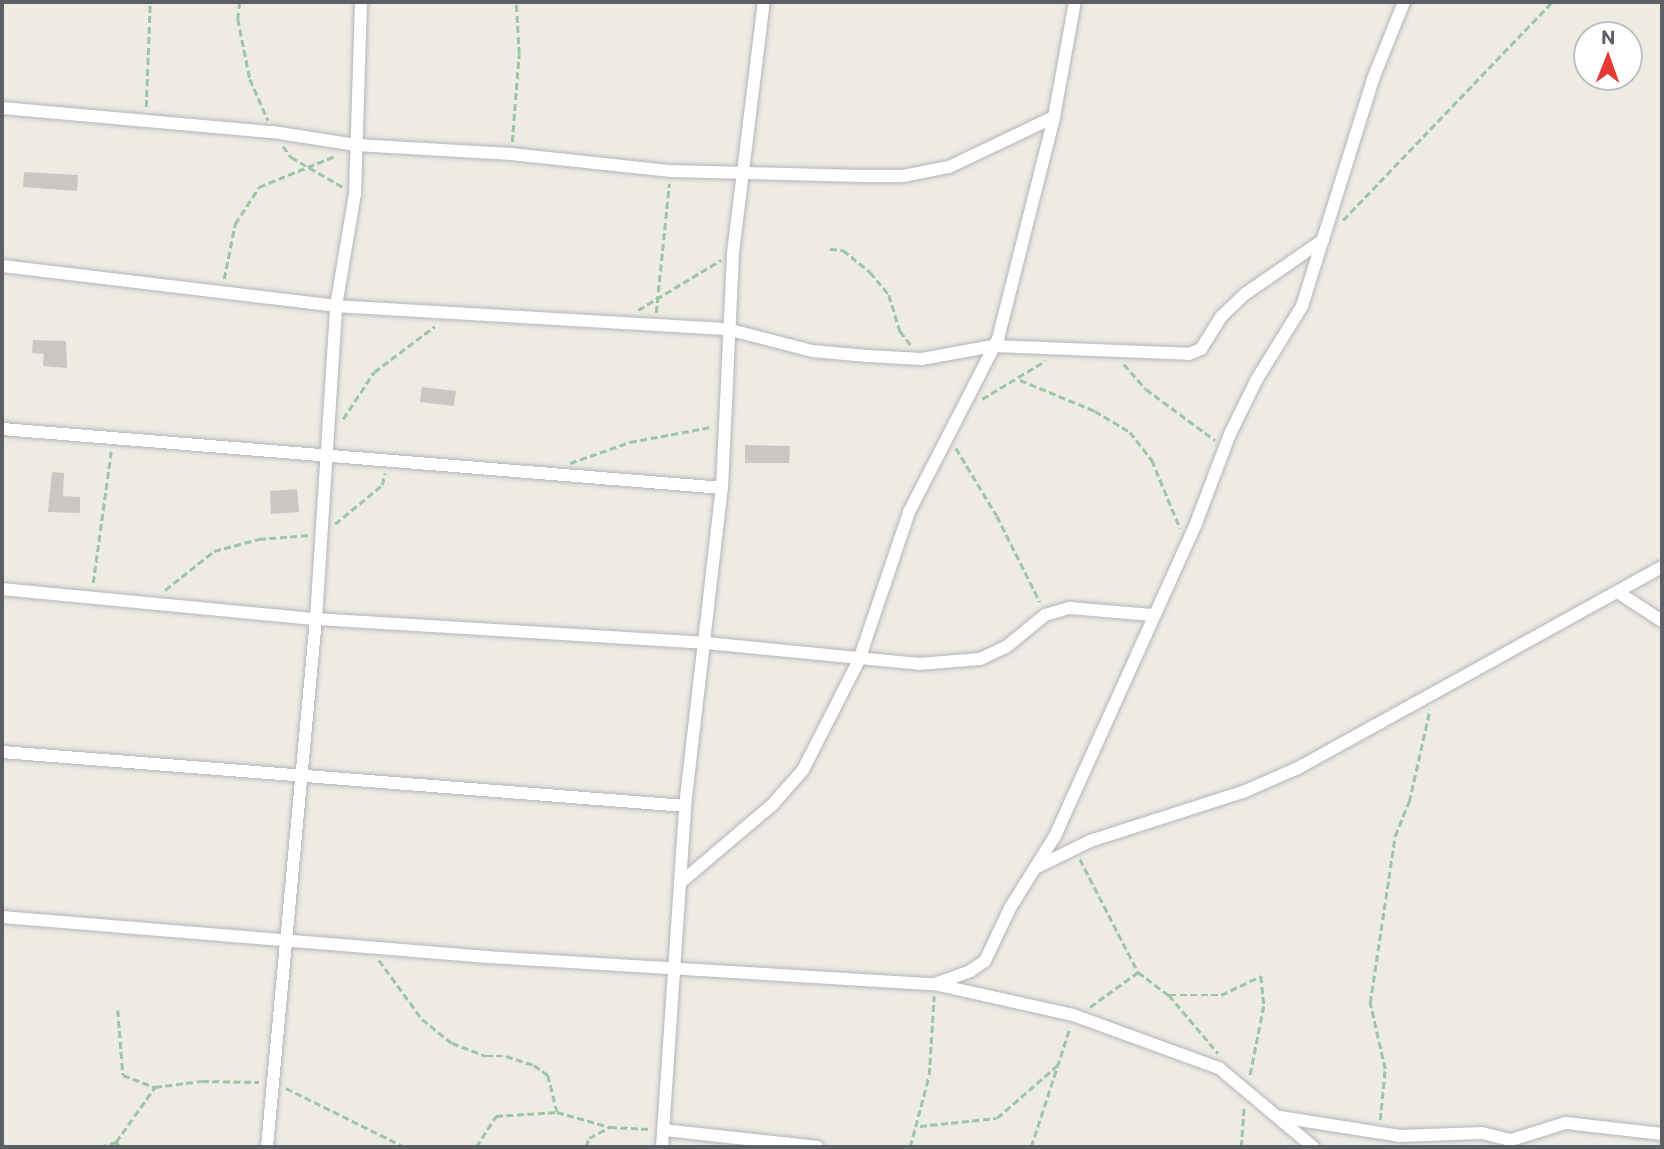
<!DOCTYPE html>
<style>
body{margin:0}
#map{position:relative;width:1664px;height:1149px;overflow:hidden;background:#eeebe4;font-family:Commissioner,sans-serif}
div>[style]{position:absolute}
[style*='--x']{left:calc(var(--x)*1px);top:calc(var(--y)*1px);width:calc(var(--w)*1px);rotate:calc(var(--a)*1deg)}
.building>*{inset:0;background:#cac6c1}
.path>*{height:2.5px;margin-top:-1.25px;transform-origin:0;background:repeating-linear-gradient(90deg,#9ac6a4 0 7px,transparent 0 10.5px)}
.roads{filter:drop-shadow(0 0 2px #b1b5b9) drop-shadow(0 0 2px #b1b5b9)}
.street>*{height:12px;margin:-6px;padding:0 6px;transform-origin:6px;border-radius:6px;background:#fff}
span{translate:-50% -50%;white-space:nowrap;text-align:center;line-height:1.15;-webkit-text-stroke:5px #fff;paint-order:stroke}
.frame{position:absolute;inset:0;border:4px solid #5c6064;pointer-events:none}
.north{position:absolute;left:1573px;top:21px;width:70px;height:70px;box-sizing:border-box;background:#fff;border:2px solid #bebfc1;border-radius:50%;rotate:1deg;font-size:19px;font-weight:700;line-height:28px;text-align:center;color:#5c6064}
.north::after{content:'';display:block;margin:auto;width:24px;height:32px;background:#e63931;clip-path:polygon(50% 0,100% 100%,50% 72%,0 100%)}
</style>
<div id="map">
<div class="building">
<i style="clip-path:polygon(24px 172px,78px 175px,77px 191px,23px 187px)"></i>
<i style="clip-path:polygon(33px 340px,66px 341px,67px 368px,43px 366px,44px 354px,32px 353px)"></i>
<i style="clip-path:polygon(422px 387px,456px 391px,454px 406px,420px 402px)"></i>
<i style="clip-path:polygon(745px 445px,790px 446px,789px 463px,745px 463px)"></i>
<i style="clip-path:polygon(52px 472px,64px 473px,63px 496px,80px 497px,80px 513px,48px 512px)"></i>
<i style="clip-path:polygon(297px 489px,299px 512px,271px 514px,270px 491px)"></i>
</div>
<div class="path">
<i style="--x:240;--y:2;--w:17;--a:97"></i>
<i style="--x:238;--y:19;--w:61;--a:78.7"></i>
<i style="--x:250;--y:79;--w:45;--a:66.3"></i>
<i style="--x:146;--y:107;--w:105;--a:-87.8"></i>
<i style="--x:512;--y:142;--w:88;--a:-85.5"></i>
<i style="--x:519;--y:54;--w:52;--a:-93.3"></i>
<i style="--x:283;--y:146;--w:14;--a:54"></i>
<i style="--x:291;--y:157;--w:60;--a:30"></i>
<i style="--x:1343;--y:220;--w:302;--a:-46.2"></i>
<i style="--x:830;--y:249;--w:13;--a:4"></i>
<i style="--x:843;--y:250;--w:35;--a:39"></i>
<i style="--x:870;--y:272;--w:30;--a:50"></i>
<i style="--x:889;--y:295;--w:38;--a:73"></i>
<i style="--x:900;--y:331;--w:18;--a:52"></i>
<i style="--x:224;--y:279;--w:56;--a:-78.7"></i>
<i style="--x:235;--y:224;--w:44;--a:-57"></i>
<i style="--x:259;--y:187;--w:82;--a:-22.2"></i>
<i style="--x:638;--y:310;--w:97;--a:-31.1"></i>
<i style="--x:656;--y:313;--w:130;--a:-84.2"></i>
<i style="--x:1124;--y:364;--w:33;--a:49"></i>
<i style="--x:1146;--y:389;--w:86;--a:36.5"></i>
<i style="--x:1020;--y:380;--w:81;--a:22.5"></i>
<i style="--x:1095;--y:411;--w:41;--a:31"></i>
<i style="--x:1130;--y:432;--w:36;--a:52"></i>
<i style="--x:1152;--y:460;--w:74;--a:67.6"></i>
<i style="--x:982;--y:399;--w:74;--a:-31.1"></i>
<i style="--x:343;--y:419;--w:56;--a:-56.6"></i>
<i style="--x:374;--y:372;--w:76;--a:-37"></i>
<i style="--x:956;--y:448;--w:79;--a:58.9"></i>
<i style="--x:997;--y:516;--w:96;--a:63.4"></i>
<i style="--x:570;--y:463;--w:64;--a:-19.3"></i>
<i style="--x:630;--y:442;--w:82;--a:-10.5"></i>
<i style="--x:335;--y:524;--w:61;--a:-39.7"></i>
<i style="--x:382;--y:485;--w:12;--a:-76"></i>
<i style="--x:93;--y:583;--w:133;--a:-82.2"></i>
<i style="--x:165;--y:590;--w:63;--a:-38.5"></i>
<i style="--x:214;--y:551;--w:47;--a:-14.9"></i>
<i style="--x:259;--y:539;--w:51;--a:-4.5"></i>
<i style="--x:1080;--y:859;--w:127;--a:62.8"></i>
<i style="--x:1138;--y:972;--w:39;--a:37"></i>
<i style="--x:1169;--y:995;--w:76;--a:49.8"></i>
<i style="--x:379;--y:960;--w:73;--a:53.9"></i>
<i style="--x:422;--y:1019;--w:38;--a:39"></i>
<i style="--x:452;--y:1043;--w:36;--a:21"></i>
<i style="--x:486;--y:1056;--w:20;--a:0"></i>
<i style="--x:506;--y:1056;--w:29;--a:18"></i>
<i style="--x:534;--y:1065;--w:17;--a:36"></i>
<i style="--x:548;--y:1075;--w:38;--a:76"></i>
<i style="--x:1169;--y:995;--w:52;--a:0"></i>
<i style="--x:1221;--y:995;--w:44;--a:-25.4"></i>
<i style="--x:1261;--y:976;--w:30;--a:84"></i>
<i style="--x:1264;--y:1006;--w:72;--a:101.2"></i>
<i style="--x:1090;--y:1007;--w:59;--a:-36.1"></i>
<i style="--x:118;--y:1010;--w:65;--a:85.6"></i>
<i style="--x:123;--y:1075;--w:34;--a:21"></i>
<i style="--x:155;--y:1087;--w:47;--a:-7.3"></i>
<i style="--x:202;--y:1081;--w:57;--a:1"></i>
<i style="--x:286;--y:1088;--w:133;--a:26.4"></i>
<i style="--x:1380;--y:1120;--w:51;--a:-84.4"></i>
<i style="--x:1385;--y:1069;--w:68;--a:-102.8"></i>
<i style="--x:1370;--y:1003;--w:169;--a:-81.5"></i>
<i style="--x:1395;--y:836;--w:37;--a:-68"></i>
<i style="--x:1409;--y:802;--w:95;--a:-77.3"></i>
<i style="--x:920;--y:1126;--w:77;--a:-5.9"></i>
<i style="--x:997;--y:1118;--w:84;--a:-41.1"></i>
<i style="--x:41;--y:1146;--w:2;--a:27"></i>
<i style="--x:100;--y:1147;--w:17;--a:-17"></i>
<i style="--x:119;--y:1147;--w:6;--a:-121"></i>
<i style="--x:116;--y:1142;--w:67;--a:-54.7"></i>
<i style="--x:476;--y:1147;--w:37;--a:-57"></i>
<i style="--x:496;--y:1116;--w:61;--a:-3.8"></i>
<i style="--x:557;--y:1112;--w:55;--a:15.8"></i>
<i style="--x:586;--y:1147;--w:9;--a:-72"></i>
<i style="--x:589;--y:1138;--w:24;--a:-28"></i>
<i style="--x:610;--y:1127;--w:40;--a:2.9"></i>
<i style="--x:910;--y:1147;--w:74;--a:-75.2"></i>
<i style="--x:929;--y:1075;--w:79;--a:-86.4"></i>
<i style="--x:1031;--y:1147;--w:126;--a:-72"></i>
<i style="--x:1241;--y:1147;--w:41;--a:-85.8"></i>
</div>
<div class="roads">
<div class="street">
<i style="--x:2;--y:108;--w:272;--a:5.1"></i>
<i style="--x:273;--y:132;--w:84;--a:8.9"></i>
<i style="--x:356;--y:145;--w:155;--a:3.3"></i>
<i style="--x:511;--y:154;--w:161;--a:6.1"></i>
<i style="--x:671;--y:171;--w:191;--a:1.5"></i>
<i style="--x:862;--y:176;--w:41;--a:0"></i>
<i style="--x:903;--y:176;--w:47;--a:-11.1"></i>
<i style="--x:949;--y:167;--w:116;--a:-25.5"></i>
<i style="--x:2;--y:266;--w:336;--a:6.8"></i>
<i style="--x:336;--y:306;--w:392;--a:3.4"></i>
<i style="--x:727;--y:329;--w:88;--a:14.5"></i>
<i style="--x:812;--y:351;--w:55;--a:5.2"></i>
<i style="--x:867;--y:356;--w:55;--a:3.1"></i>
<i style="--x:922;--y:359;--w:72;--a:-10.4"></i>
<i style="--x:993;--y:346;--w:196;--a:2.3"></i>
<i style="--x:1189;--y:354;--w:13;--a:-23"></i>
<i style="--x:1201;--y:349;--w:39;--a:-58"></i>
<i style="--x:1222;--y:316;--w:32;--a:-44"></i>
<i style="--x:1245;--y:294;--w:95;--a:-34.7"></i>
<i style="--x:2;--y:429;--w:722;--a:4.68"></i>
<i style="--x:2;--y:589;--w:315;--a:5.5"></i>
<i style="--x:316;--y:619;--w:391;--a:3.5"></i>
<i style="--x:706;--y:643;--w:214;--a:5.6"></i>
<i style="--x:919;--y:664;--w:61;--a:-4.7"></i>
<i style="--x:980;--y:659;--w:29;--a:-25"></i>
<i style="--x:1006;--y:647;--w:50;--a:-39.4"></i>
<i style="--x:1045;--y:615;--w:26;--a:-16"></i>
<i style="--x:1070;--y:608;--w:82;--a:4.9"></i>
<i style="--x:1619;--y:593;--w:51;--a:33.1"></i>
<i style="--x:2;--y:752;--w:685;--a:4.52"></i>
<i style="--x:1037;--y:867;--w:59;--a:-26.1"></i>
<i style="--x:1090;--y:841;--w:161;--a:-17.8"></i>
<i style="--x:1243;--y:792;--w:58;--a:-23.5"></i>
<i style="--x:1296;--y:769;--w:418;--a:-28.9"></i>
<i style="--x:680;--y:883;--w:122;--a:-40.3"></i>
<i style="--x:773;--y:804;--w:45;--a:-48.6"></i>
<i style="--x:803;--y:770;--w:123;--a:-63"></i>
<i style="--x:859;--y:660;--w:156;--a:-71.3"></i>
<i style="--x:909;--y:512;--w:195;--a:-62.8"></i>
<i style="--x:998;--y:339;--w:229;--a:-75.8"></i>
<i style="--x:1054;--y:117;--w:117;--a:-79.7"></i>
<i style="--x:2;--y:917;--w:487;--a:4.7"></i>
<i style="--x:487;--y:957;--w:448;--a:3.5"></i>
<i style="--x:934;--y:984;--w:142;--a:12.6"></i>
<i style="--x:1073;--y:1015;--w:155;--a:20"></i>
<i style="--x:1219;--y:1068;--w:123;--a:40"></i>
<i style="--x:935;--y:984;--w:37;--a:-20"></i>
<i style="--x:970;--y:971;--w:18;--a:-34"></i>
<i style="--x:985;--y:961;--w:59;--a:-64.7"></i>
<i style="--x:1010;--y:908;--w:85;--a:-58"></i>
<i style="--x:1055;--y:836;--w:340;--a:-65.7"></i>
<i style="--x:1195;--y:526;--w:98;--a:-69.2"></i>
<i style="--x:1230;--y:434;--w:61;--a:-63.9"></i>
<i style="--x:1257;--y:379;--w:86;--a:-58.3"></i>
<i style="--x:1302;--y:306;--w:238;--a:-72.6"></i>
<i style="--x:1373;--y:79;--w:83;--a:-68.1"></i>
<i style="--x:1280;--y:1117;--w:121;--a:9"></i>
<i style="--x:1400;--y:1136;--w:82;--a:-2.1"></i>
<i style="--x:1482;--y:1133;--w:30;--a:14"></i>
<i style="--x:1511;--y:1140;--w:58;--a:-17.2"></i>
<i style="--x:1566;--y:1123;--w:97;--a:6.5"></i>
<i style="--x:664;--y:1130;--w:154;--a:6.3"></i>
<i style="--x:267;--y:1147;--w:530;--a:-84.7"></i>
<i style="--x:316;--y:619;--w:314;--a:-86.3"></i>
<i style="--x:336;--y:306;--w:114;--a:-80.4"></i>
<i style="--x:355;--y:194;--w:192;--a:-88.2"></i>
<i style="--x:662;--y:1147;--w:342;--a:-86.1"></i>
<i style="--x:685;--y:806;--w:320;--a:-83.4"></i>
<i style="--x:722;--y:488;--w:235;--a:-87.3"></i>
<i style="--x:733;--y:253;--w:253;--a:-83"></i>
</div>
</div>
<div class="frame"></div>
<div class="north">N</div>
</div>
